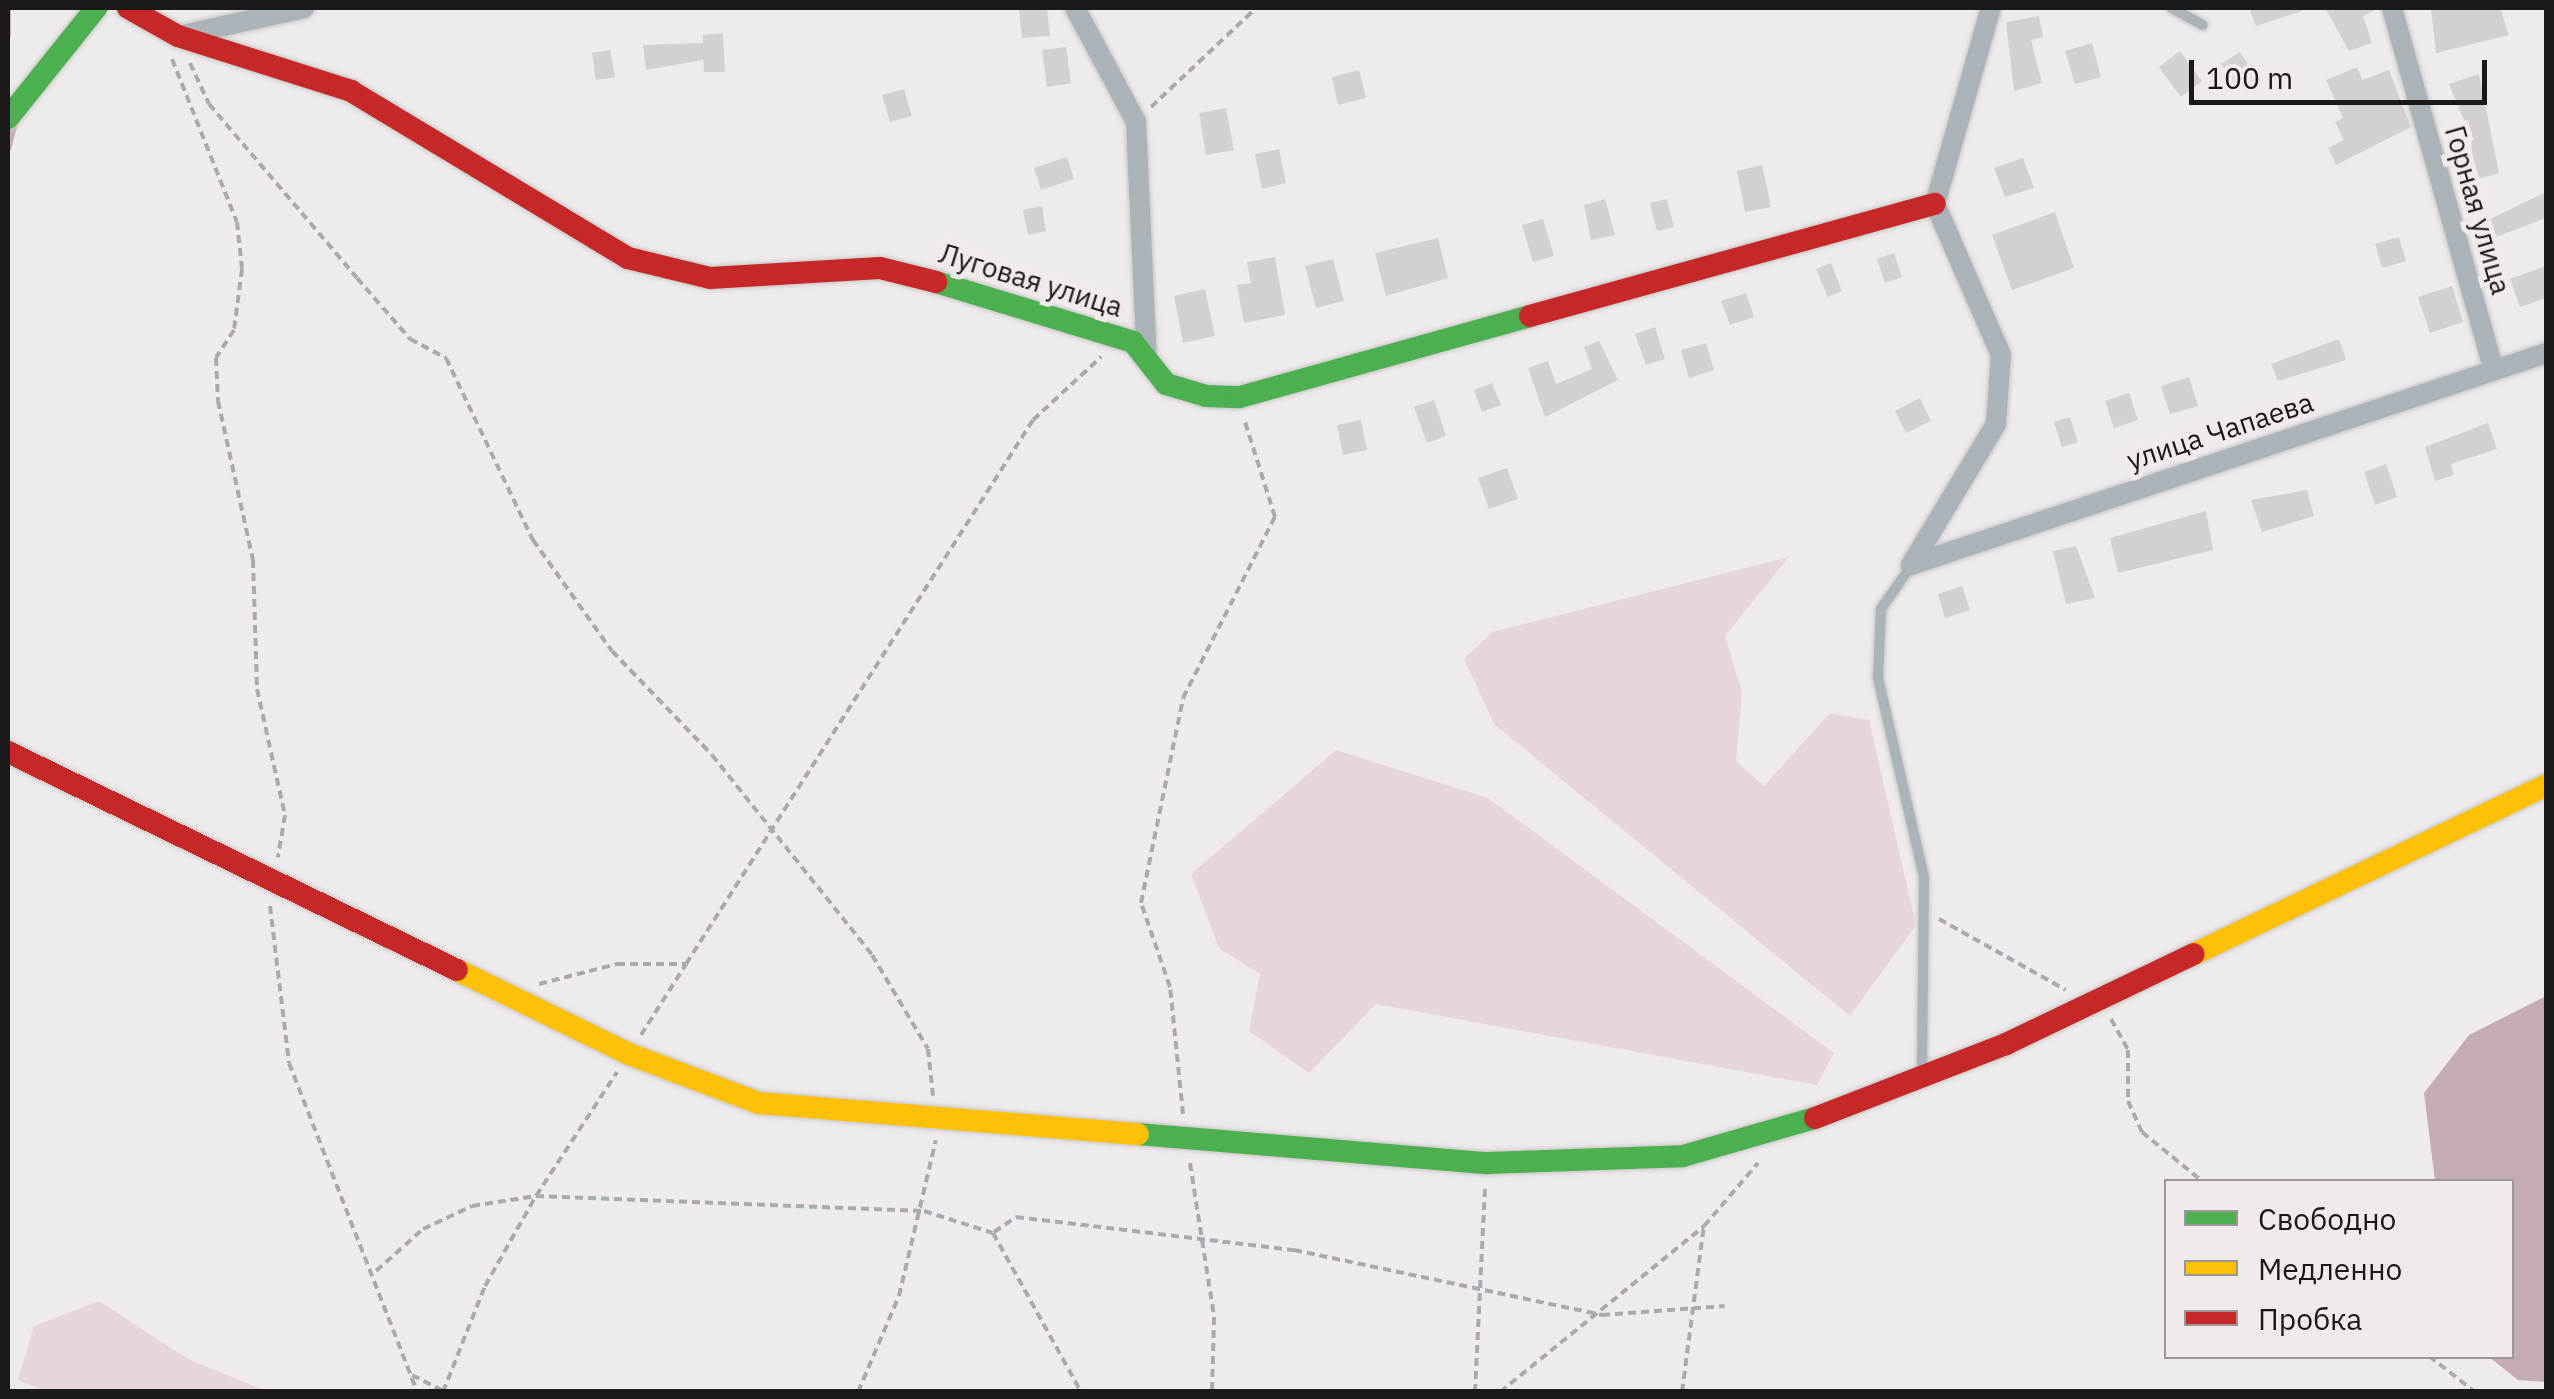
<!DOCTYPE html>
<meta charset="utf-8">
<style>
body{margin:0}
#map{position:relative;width:2554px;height:1399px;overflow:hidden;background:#efebec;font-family:"IBM Plex Sans",sans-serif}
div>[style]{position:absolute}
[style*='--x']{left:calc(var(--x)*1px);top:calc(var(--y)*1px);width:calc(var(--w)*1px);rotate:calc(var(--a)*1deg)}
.green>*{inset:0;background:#e6d6d9}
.water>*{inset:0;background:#c4acb2}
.stream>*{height:6px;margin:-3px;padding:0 3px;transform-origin:3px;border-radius:3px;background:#c4acb2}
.building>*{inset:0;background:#d3d0d1}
.path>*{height:4px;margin-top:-2px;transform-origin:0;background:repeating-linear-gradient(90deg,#a7abb0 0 8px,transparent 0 13px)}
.roads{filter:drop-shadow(0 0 2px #c8c6c6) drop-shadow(0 0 2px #c8c6c6)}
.lane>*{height:10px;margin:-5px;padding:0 5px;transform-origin:5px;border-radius:5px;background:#abb3b9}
.street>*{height:20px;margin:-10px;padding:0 10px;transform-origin:10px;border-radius:10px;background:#abb3b9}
.fast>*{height:22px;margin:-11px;padding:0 11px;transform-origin:11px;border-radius:11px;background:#4caf50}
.slow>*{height:22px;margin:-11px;padding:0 11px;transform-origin:11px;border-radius:11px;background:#ffc107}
.jam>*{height:22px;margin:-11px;padding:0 11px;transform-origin:11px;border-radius:11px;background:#c62828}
span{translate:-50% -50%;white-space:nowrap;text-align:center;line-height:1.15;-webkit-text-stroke:10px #f0eaeb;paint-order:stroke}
.street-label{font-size:28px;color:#1b1819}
.frame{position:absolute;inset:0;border:10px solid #1b1819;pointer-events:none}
.legend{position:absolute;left:2164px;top:1179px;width:350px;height:180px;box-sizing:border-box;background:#f0eaeb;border:2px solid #9b9697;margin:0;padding:12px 18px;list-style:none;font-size:30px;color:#1b1819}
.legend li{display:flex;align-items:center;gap:20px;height:50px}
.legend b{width:50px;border:2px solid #9b9697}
.scale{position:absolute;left:2189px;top:60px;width:298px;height:45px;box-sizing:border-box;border:5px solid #1b1819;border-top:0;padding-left:12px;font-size:30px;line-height:35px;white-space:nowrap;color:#1b1819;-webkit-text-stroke:8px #f0eaeb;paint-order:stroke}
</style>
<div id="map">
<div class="green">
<i style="clip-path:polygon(1789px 557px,1725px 636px,1742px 692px,1736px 761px,1764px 786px,1830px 713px,1869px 720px,1916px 925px,1850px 1016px,1494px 724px,1464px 659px,1492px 632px)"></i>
<i style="clip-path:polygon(1336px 750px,1488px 798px,1834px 1053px,1817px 1085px,1376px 1004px,1309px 1073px,1249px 1031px,1260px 974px,1219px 948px,1191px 874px)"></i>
<i style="clip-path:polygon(99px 1301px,188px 1359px,266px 1391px,47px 1392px,18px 1380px,34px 1326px)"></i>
</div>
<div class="water">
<i style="clip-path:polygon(2546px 996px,2546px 1382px,2518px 1380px,2489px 1357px,2512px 1356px,2512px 1182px,2435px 1181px,2424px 1093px,2469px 1035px)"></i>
</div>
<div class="stream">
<i style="--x:8;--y:8;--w:27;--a:90"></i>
<i style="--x:8;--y:149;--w:24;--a:-75"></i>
</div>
<div class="building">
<i style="clip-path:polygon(1019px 8px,1047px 8px,1050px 36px,1022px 38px)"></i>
<i style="clip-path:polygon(2249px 8px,2301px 8px,2302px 11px,2256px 26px)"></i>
<i style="clip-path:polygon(2325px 8px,2379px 8px,2363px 16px,2372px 43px,2349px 51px)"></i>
<i style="clip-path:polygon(2431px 8px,2500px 8px,2509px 35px,2436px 53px)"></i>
<i style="clip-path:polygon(2039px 16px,2043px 37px,2031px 40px,2042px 83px,2014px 91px,2006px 22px)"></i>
<i style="clip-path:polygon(723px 33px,725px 72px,704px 72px,703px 60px,646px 70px,643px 45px,703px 43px,703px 35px)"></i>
<i style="clip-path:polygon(2092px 43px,2101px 77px,2075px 84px,2065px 51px)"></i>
<i style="clip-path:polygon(1066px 47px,1071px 83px,1047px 87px,1042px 50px)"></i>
<i style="clip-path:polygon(610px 50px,615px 77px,596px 80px,592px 53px)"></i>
<i style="clip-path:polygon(2180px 51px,2202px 81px,2181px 97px,2159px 67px)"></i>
<i style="clip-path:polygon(2240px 52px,2257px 78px,2238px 90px,2221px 64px)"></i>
<i style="clip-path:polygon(2357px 67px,2362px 80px,2389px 70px,2411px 127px,2336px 165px,2328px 148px,2344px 140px,2335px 122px,2343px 118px,2326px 80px)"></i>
<i style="clip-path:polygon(1359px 70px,1366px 98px,1338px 105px,1332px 77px)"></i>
<i style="clip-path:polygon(2479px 74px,2499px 173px,2474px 180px,2471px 137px,2449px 84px)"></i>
<i style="clip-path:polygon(904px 89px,912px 116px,890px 122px,882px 95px)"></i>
<i style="clip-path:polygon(1226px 108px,1234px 150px,1206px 155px,1199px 113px)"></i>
<i style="clip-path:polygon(1279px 149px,1286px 183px,1262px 189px,1255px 154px)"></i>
<i style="clip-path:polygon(1067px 157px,1074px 179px,1041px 190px,1034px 168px)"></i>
<i style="clip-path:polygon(2023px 158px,2034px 188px,2005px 197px,1994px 168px)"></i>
<i style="clip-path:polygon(1762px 165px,1771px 207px,1745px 212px,1737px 171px)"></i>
<i style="clip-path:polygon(2546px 192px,2546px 218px,2496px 237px,2490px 219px)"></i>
<i style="clip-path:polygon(1605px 199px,1615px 235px,1591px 240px,1584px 205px)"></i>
<i style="clip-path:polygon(1667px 199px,1674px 227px,1657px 231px,1650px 203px)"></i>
<i style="clip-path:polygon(1042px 206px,1046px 231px,1028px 235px,1023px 210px)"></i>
<i style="clip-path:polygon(2055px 212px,2074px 268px,2012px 290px,1992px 235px)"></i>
<i style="clip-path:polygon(1543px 219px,1554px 256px,1533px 262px,1522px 225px)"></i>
<i style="clip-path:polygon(2399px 237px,2406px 261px,2382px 268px,2375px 244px)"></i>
<i style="clip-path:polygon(1438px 238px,1448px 278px,1386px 296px,1375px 253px)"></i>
<i style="clip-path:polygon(1894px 253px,1902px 277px,1885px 283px,1877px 259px)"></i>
<i style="clip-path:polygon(1275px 257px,1285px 315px,1244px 323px,1237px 285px,1251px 283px,1247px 262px)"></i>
<i style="clip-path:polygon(1333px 259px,1344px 301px,1316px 308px,1305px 266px)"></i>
<i style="clip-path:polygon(1831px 263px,1842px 291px,1828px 297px,1816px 269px)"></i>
<i style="clip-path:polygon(2546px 266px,2546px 298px,2520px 307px,2510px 279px)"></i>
<i style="clip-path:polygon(2452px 286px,2463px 322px,2430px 333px,2418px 297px)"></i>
<i style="clip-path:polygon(1205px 289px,1215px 336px,1183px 343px,1174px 296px)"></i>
<i style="clip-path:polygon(1746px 293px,1754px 317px,1730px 325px,1721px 301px)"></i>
<i style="clip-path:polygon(1655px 327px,1665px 359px,1646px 365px,1635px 334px)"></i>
<i style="clip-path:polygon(2339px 339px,2346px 360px,2278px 381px,2271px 364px)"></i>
<i style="clip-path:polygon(1599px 341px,1618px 380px,1545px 417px,1528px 368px,1548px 361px,1556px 384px,1592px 369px,1584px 347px)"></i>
<i style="clip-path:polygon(1706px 343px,1714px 370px,1689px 378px,1681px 350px)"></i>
<i style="clip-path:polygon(2189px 377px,2198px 406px,2170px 414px,2161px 386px)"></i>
<i style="clip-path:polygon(1492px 383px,1501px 405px,1482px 412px,1474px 390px)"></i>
<i style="clip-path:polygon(2129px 393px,2138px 420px,2114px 428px,2105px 401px)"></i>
<i style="clip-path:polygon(1920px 398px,1931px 421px,1906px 433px,1895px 411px)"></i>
<i style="clip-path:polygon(1434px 400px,1446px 436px,1427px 443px,1414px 407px)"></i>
<i style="clip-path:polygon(2070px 417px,2078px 442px,2062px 447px,2054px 422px)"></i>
<i style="clip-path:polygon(1361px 420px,1367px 450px,1343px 455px,1337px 425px)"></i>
<i style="clip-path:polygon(2488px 423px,2497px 449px,2451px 464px,2454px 475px,2435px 481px,2425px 447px)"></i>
<i style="clip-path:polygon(2386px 464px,2397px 497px,2375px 505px,2364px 472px)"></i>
<i style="clip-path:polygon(1507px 468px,1518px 499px,1489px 509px,1478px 478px)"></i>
<i style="clip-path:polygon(2307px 490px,2314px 516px,2262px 532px,2251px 500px)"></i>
<i style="clip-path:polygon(2206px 511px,2213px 550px,2118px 573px,2110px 538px)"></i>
<i style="clip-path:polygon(2076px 546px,2095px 598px,2066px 604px,2053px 551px)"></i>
<i style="clip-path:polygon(1962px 586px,1970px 610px,1945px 618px,1938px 594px)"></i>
</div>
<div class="path">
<i style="--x:172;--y:59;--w:175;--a:68.3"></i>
<i style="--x:237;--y:222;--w:47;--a:83.9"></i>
<i style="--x:242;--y:269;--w:62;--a:97.5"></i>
<i style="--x:234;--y:330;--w:33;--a:123"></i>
<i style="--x:216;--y:358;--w:43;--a:87.3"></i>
<i style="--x:218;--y:401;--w:163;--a:77.6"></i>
<i style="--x:253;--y:560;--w:129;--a:88.2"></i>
<i style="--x:257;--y:689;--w:129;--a:77.5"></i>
<i style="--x:285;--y:815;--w:43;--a:99.5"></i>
<i style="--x:190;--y:63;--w:45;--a:65.1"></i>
<i style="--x:209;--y:104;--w:228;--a:49.6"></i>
<i style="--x:357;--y:278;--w:81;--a:49"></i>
<i style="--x:410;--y:339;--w:41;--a:27.8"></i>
<i style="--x:446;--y:358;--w:202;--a:64.5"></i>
<i style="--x:533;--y:540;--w:136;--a:54.6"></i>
<i style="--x:612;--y:651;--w:144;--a:46.1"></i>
<i style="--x:712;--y:755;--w:256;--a:51.3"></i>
<i style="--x:872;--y:955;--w:109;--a:59.2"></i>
<i style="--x:928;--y:1049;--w:47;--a:83.9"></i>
<i style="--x:1151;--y:107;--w:144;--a:-43.3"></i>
<i style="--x:270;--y:906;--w:158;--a:83.1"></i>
<i style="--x:289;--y:1063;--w:353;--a:68.7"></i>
<i style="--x:1939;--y:919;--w:145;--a:29.2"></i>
<i style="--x:539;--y:984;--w:81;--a:-14.4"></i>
<i style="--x:617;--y:964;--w:69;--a:0"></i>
<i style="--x:686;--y:964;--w:645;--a:-57.47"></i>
<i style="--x:1033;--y:420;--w:93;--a:-42.8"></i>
<i style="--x:2111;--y:1019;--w:35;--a:61"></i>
<i style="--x:2128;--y:1050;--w:51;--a:90"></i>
<i style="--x:2128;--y:1101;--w:34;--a:66"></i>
<i style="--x:2142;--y:1132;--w:79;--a:39.3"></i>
<i style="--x:641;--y:1035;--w:84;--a:-57.6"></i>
<i style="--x:1183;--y:1114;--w:128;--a:-95.8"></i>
<i style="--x:1170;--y:987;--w:89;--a:-109"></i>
<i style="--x:1141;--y:903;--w:209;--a:-78.4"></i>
<i style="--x:1183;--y:698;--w:203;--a:-63.1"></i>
<i style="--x:1275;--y:517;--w:100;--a:-107.5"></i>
<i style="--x:1190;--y:1163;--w:156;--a:81.1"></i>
<i style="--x:1214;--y:1317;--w:75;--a:91.5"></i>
<i style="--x:994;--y:1232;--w:27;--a:-34"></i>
<i style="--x:1016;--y:1217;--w:280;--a:6.8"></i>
<i style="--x:1294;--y:1250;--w:315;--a:11.9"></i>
<i style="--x:1602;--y:1315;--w:123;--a:-4.2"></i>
<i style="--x:376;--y:1271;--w:63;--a:-41.8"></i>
<i style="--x:423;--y:1229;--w:54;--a:-25.1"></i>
<i style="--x:472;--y:1206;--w:65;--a:-8.9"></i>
<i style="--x:536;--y:1196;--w:148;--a:-56.8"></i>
<i style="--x:2429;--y:1356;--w:58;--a:38"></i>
<i style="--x:412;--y:1375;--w:36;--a:27"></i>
<i style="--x:443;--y:1392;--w:114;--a:-68.4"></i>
<i style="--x:485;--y:1286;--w:103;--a:-60.5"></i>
<i style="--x:536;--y:1196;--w:388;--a:2.2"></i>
<i style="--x:924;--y:1211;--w:72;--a:17.7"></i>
<i style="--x:993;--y:1233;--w:182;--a:61"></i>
<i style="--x:858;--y:1392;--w:104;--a:-66.9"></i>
<i style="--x:899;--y:1296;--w:160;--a:-76.7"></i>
<i style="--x:1475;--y:1392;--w:205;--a:-87.2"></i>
<i style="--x:1500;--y:1392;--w:263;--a:-39.1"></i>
<i style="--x:1682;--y:1392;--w:167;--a:-82.5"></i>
<i style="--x:1704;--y:1226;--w:83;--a:-49.4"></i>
</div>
<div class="roads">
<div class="lane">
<i style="--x:2172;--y:8;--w:35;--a:29"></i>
<i style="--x:1911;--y:566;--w:52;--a:124.9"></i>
<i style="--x:1881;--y:609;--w:69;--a:92.5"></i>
<i style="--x:1878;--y:678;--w:205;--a:77"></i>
<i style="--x:1924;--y:878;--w:194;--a:90.6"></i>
</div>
<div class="street">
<i style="--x:1075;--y:8;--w:129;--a:61.8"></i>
<i style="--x:1136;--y:122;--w:239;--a:87.4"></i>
<i style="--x:2392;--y:8;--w:376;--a:74.3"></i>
<i style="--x:178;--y:36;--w:129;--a:-12.5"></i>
<i style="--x:1911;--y:565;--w:669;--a:-18.46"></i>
<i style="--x:1911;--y:565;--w:165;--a:-58.9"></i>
<i style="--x:1996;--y:424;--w:69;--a:-85.9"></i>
<i style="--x:2001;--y:355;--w:165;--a:-113.6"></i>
<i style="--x:1935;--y:204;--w:204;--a:-74.1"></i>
</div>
<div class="fast">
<i style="--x:8;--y:118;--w:141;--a:-51.3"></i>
<i style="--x:936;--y:282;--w:206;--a:16.9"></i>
<i style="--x:1133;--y:342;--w:53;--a:51.8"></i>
<i style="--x:1166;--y:384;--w:42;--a:16.7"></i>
<i style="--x:1206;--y:396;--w:34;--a:2"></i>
<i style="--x:1240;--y:397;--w:301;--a:-15.6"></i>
<i style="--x:1138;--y:1134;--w:350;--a:4.8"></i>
<i style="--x:1487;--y:1163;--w:196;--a:-2"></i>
<i style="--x:1683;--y:1156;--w:137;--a:-16.1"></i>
</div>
<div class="slow">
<i style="--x:2194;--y:954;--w:390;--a:-25.6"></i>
<i style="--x:457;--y:970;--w:191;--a:26"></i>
<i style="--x:629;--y:1054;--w:139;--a:20.7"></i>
<i style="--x:759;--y:1103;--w:380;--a:4.7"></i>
</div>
<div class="jam">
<i style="--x:128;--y:8;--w:57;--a:29.2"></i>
<i style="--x:178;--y:36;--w:182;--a:17.6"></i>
<i style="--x:351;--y:91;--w:323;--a:31.1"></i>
<i style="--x:628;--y:258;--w:84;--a:13.7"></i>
<i style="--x:710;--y:278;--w:170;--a:-3.4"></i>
<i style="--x:880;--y:268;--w:58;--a:14"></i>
<i style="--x:1530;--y:316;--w:420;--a:-15.5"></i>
<i style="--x:8;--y:752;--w:499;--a:25.9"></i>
<i style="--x:1815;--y:1118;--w:205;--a:-21.2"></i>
<i style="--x:2006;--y:1044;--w:208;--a:-25.6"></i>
</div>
</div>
<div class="street-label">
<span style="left:2478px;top:210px;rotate:74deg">Горная улица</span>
<span style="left:1031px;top:280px;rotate:17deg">Луговая улица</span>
<span style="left:2220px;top:431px;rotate:-18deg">улица Чапаева</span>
</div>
<div class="frame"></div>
<ul class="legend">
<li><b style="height:12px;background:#4caf50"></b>Свободно</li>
<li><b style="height:12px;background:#ffc107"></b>Медленно</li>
<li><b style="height:12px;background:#c62828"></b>Пробка</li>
</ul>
<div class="scale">100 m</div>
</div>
